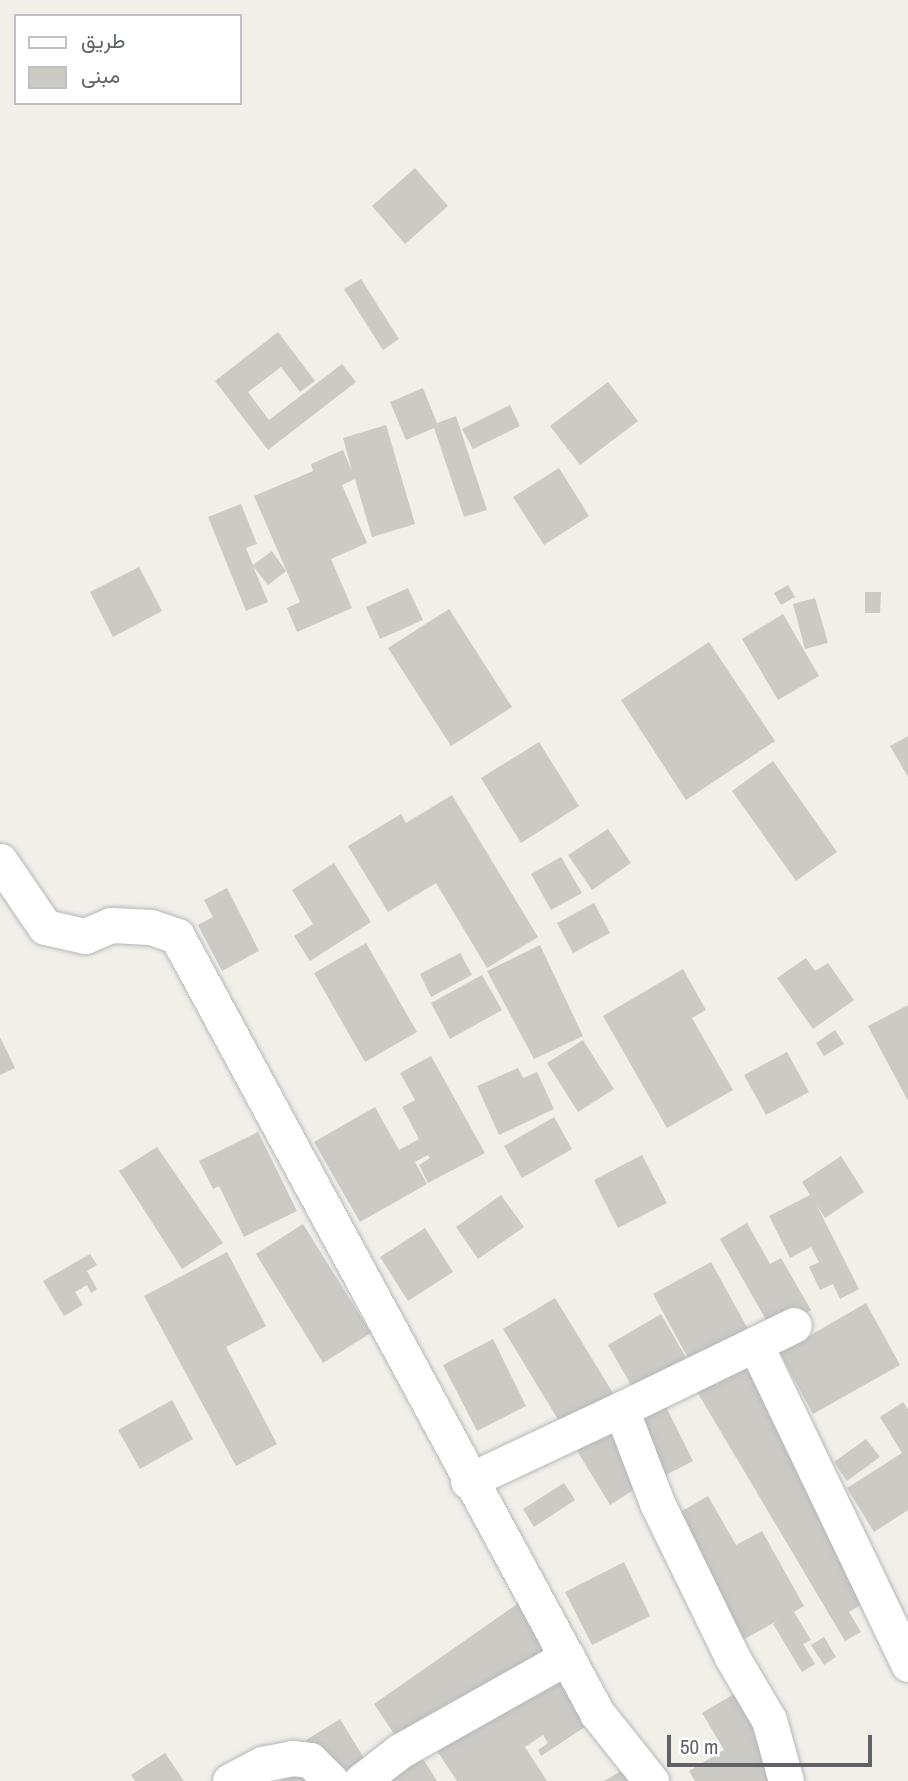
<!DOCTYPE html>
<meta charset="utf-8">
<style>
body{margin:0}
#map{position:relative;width:908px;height:1781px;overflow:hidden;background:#f1efe8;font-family:"Archivo Narrow",Vazirmatn,sans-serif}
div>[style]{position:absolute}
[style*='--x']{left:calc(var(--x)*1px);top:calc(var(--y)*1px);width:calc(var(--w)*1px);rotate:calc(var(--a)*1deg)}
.building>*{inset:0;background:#cccac5}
.roads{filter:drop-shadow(0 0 2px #b5b8bc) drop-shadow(0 0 2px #b5b8bc)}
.minor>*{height:35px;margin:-17.5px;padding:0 17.5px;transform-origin:17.5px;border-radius:17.5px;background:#fff}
span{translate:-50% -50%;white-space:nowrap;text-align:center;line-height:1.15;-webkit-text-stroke:5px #fff;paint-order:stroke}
.legend{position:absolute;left:14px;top:14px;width:228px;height:91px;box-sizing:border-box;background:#fff;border:2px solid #bfc1c3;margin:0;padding:9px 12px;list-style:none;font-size:21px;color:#5f6368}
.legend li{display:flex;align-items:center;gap:14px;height:35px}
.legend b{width:35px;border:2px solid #bfc1c3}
.scale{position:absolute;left:667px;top:1735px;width:205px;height:32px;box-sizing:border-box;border:4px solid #5f6368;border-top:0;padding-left:9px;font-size:21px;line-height:24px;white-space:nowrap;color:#5f6368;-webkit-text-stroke:5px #fff;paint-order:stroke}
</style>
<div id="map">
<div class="building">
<i style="clip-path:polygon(415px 168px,448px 206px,405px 244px,372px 206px)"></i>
<i style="clip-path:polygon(361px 279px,399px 339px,383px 350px,344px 289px)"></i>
<i style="clip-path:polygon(278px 332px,315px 381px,300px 392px,281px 367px,248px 392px,269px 420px,342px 364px,356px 382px,268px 450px,215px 381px)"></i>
<i style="clip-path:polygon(608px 382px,638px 421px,580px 465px,550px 426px)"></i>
<i style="clip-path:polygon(423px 388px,437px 423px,456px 416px,487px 510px,464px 517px,434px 428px,406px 440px,390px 402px)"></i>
<i style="clip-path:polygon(510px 405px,520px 426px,473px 449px,462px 429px)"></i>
<i style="clip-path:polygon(386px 425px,415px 524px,372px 537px,355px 479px,342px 485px,367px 543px,331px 559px,352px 608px,297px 632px,287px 608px,300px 602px,254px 496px,313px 471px,311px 464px,343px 450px,352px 471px,343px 438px)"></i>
<i style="clip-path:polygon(559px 468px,589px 516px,544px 545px,513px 497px)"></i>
<i style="clip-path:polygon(241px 504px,257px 544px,246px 548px,253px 565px,272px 551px,286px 571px,268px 585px,253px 566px,268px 602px,246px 611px,208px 517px)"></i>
<i style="clip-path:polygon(139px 567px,162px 611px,113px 637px,90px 592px)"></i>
<i style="clip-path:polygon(788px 585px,795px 597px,781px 605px,774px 593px)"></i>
<i style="clip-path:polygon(408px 588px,423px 620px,380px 639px,366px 607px)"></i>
<i style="clip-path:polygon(865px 592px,881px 592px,880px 613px,865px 613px)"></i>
<i style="clip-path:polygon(815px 598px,828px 643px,805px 649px,793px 604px)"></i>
<i style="clip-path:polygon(449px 609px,512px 707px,451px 746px,388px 648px)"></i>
<i style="clip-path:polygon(783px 614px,819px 676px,778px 700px,742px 639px)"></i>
<i style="clip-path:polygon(709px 642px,775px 741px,686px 800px,621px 700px)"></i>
<i style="clip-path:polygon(908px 736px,908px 777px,890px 746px)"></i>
<i style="clip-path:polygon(539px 742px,579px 806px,521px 843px,481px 778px)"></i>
<i style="clip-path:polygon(773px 761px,837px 852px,796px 881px,732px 791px)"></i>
<i style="clip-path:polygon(452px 795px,538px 937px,487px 968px,436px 883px,388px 912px,348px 846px,401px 814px,406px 823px)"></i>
<i style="clip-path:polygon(608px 829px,631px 863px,592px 890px,568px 855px)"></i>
<i style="clip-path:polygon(561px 857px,582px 893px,551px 910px,531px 874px)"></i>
<i style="clip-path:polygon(334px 863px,371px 922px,310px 961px,294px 936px,313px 924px,292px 890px)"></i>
<i style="clip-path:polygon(227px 888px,259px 951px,222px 971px,198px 925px,213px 917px,204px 900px)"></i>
<i style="clip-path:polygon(594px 903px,610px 933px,573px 953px,557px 923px)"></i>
<i style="clip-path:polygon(366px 943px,417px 1032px,365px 1062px,314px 973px)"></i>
<i style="clip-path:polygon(540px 945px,583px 1036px,534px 1059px,487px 971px)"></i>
<i style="clip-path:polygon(460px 953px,472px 975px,431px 997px,420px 974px)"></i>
<i style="clip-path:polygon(806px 958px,815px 971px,828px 963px,854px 1000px,813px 1029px,777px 978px)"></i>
<i style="clip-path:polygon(683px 969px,706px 1010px,692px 1018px,733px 1090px,667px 1128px,603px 1016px)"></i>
<i style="clip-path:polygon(482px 975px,502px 1010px,450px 1039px,431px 1003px)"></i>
<i style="clip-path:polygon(908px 1005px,908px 1101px,868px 1026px)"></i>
<i style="clip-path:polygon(835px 1030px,844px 1044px,824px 1056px,816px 1043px)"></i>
<i style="clip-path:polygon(0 1037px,15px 1068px,0 1075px)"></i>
<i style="clip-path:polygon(583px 1040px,614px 1089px,578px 1112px,547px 1063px)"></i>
<i style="clip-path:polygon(787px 1052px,809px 1092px,766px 1115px,744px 1075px)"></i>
<i style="clip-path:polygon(431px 1056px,485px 1153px,428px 1183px,419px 1165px,430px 1158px,428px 1155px,415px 1162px,427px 1184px,360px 1222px,314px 1142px,375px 1107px,399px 1150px,419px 1139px,402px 1107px,415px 1100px,400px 1073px)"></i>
<i style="clip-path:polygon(518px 1068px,523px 1078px,537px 1072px,554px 1109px,499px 1135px,477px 1086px)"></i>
<i style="clip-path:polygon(554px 1117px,572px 1149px,522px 1178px,504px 1146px)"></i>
<i style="clip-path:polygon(258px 1132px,297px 1211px,244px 1237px,219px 1186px,213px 1189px,199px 1161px)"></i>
<i style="clip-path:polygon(157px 1147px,223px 1243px,182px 1269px,119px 1171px)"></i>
<i style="clip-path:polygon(642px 1155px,667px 1203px,618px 1228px,594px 1180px)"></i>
<i style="clip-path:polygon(841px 1156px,864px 1192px,825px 1218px,816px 1204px,859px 1289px,840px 1299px,833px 1284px,820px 1290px,809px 1267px,819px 1262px,811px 1247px,790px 1258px,769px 1216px,810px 1195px,802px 1182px)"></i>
<i style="clip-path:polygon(501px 1195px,524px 1227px,478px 1259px,456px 1227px)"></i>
<i style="clip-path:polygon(747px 1223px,770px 1264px,781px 1258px,811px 1310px,773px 1332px,720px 1239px)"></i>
<i style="clip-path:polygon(303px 1224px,371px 1333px,323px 1363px,256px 1254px)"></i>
<i style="clip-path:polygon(425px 1228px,453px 1272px,408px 1301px,380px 1257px)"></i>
<i style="clip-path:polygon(227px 1252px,266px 1326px,226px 1347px,277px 1444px,236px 1466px,144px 1296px)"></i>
<i style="clip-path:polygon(90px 1254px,97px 1265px,87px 1271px,97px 1289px,91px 1293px,87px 1285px,75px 1292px,83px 1305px,64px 1316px,43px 1281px)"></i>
<i style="clip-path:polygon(711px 1262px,753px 1338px,695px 1371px,653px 1294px)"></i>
<i style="clip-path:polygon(555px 1298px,624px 1411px,643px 1484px,610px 1505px,503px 1329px)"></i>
<i style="clip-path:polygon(866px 1303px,900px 1365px,813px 1414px,780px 1353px)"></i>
<i style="clip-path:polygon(661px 1314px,692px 1368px,639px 1399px,608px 1345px)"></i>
<i style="clip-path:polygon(493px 1339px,526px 1406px,477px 1431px,443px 1365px)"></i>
<i style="clip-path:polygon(743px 1350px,871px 1599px,849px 1612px,861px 1632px,845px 1641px,693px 1385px)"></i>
<i style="clip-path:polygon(172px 1400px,193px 1439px,140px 1469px,118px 1430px)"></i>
<i style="clip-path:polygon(903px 1402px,908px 1409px,908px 1510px,874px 1532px,847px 1488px,902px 1453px,880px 1417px)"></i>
<i style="clip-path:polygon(664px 1403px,693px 1461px,660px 1478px,631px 1420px)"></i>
<i style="clip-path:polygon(866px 1439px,880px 1457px,847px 1481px,834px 1462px)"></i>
<i style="clip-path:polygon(564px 1483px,575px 1500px,534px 1527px,523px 1509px)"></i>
<i style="clip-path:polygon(708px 1496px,736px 1545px,762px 1531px,804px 1606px,794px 1612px,811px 1640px,803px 1644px,815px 1664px,802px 1672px,773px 1624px,779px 1620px,739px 1642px,677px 1514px)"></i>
<i style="clip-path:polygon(624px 1562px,650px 1616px,592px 1645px,565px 1592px)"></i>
<i style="clip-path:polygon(520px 1602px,591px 1723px,541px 1756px,538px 1750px,548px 1743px,543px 1735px,525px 1747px,547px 1781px,457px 1781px,429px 1739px,407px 1753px,374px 1704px)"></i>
<i style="clip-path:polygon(824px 1637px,836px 1657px,824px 1665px,811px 1645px)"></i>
<i style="clip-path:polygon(734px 1694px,786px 1781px,695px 1781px,689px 1771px,724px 1750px,702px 1713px)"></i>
<i style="clip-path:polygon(340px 1719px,370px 1768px,331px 1781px,306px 1740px)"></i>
<i style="clip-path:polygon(165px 1753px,184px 1781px,135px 1781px,131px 1775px)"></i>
<i style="clip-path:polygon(420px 1754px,437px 1781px,389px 1781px)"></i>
<i style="clip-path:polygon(303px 1766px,313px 1781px,280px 1781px)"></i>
<i style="clip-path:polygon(623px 1770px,629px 1781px,604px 1781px)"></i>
</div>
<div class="roads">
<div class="minor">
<i style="--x:0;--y:861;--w:80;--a:55.7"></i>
<i style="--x:45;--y:927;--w:41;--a:12.7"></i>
<i style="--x:85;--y:936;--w:28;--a:-23"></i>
<i style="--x:111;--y:925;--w:40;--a:2.9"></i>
<i style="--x:151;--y:927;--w:28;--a:19"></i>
<i style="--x:177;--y:936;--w:883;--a:61.61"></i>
<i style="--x:597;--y:1713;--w:87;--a:51.5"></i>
<i style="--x:755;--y:1344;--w:355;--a:64.4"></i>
<i style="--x:621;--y:1409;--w:192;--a:-25.9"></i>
<i style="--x:468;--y:1481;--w:169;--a:-25.2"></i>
<i style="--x:621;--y:1409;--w:101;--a:69"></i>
<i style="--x:657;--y:1503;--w:171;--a:64"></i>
<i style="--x:732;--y:1657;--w:73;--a:59.6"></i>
<i style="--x:769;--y:1720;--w:63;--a:74.4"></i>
<i style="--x:230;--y:1781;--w:36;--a:-28"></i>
<i style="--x:262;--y:1764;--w:31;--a:-11"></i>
<i style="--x:292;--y:1758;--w:18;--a:6"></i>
<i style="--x:310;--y:1760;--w:30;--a:45"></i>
<i style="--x:361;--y:1781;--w:49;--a:-37.6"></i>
<i style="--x:400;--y:1751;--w:192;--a:-29.4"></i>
</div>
</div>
<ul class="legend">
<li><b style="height:9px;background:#fff"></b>طريق</li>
<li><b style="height:19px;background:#cccac5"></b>مبنى</li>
</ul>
<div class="scale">50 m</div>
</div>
